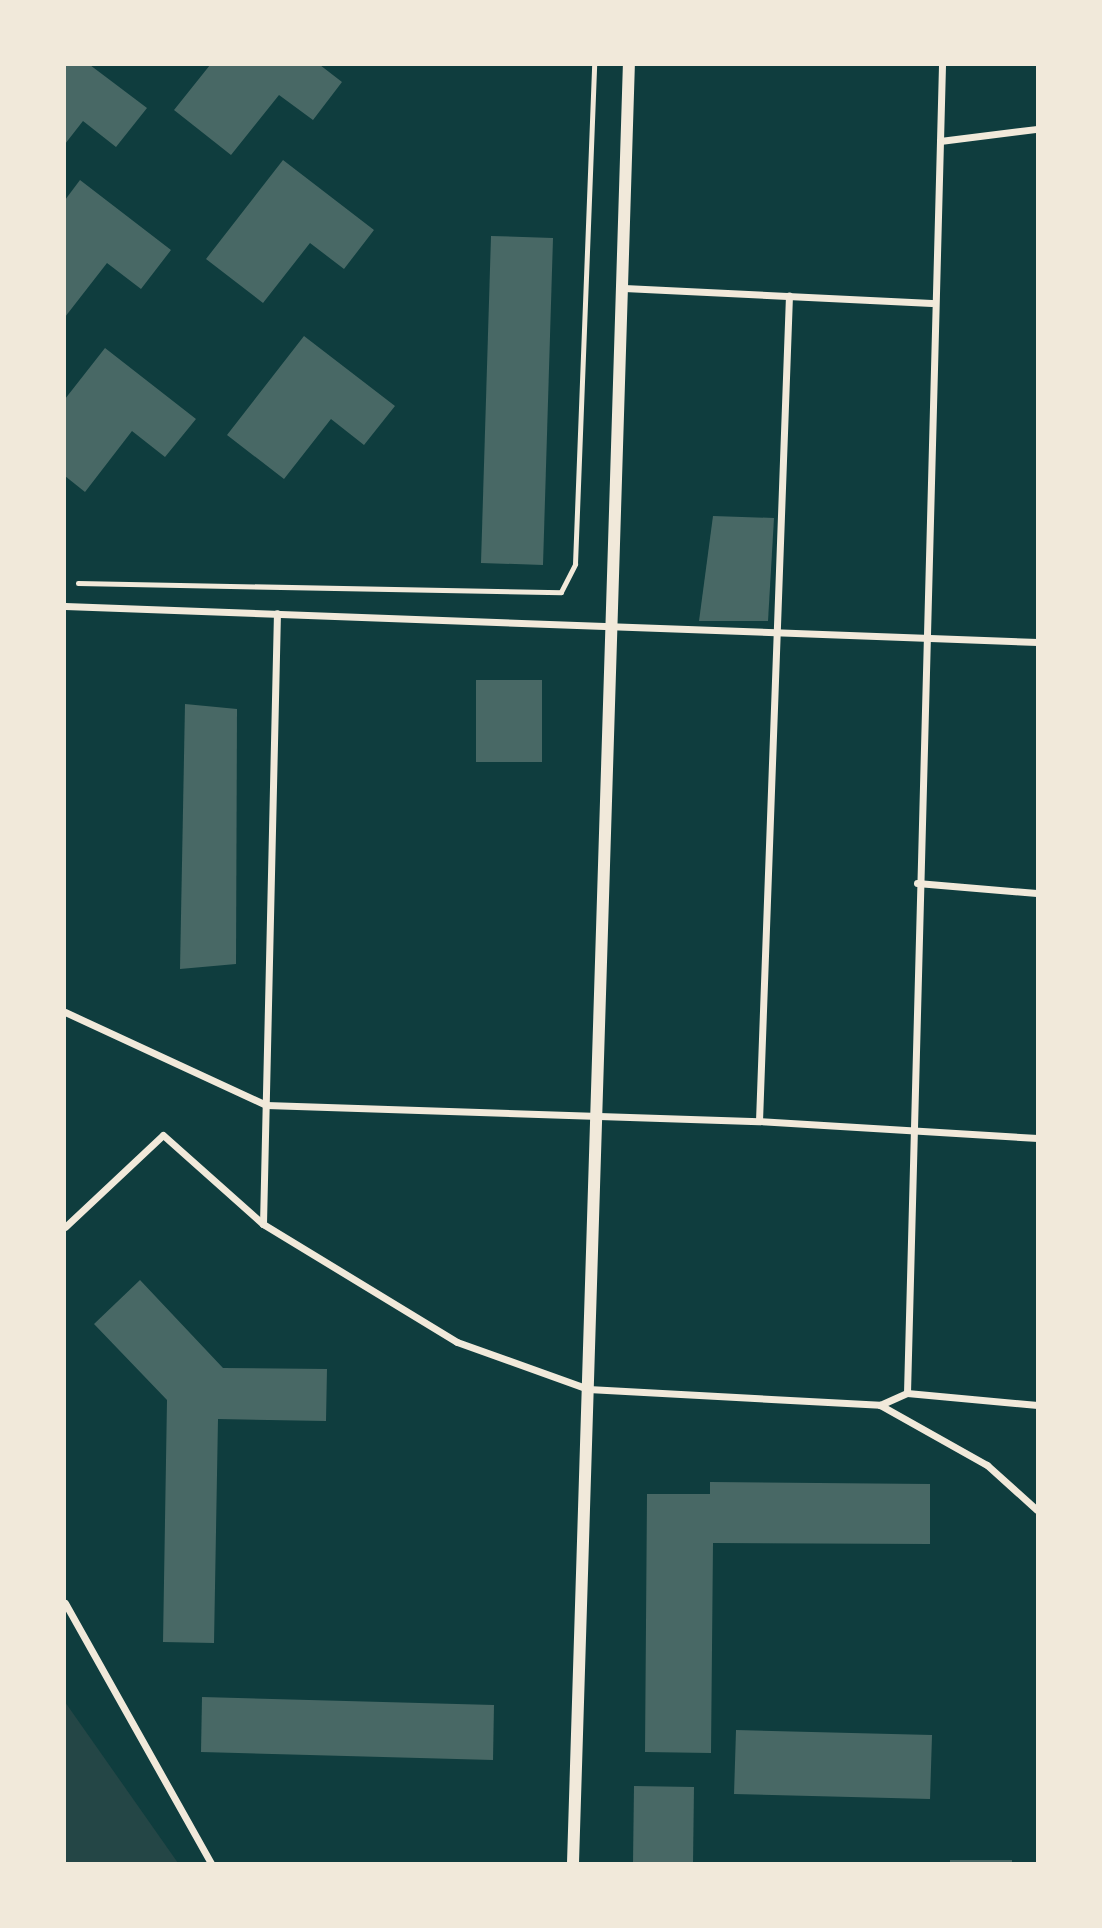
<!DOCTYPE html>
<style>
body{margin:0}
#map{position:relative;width:1102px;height:1928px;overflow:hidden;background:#0f3d3e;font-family:"Roboto Condensed",sans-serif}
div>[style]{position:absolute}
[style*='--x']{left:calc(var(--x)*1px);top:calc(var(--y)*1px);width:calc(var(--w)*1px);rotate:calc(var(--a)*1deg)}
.green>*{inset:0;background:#244646}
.building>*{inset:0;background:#486865}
.path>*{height:4.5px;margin:-2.25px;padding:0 2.25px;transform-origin:2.25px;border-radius:2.25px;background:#f1e9da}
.minor>*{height:7px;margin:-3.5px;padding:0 3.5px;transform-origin:3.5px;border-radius:3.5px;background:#f1e9da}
.tertiary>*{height:12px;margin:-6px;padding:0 6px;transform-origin:6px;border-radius:6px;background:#f1e9da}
span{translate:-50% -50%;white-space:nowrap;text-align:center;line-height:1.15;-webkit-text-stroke:7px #f1e9da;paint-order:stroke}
.frame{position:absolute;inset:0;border:66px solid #f1e9da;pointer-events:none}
</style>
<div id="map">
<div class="green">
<i style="clip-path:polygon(65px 1702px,178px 1863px,65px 1863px)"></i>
</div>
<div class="building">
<i style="clip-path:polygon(65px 65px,90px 65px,147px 108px,116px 147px,83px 121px,65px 144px)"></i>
<i style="clip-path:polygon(210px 65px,320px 65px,342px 82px,313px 120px,279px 95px,231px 155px,174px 110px)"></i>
<i style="clip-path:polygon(283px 160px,374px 230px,344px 269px,310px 243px,263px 303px,206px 259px)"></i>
<i style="clip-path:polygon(80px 180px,171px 250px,141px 289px,107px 263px,65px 317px,65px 200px)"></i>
<i style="clip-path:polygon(491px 236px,553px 238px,543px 565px,481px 563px)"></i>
<i style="clip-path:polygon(304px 336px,395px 406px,364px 445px,331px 419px,284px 479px,227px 435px)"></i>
<i style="clip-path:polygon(105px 348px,196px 419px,165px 457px,132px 431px,85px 492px,65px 476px,65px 399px)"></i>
<i style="clip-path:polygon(713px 516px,774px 518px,768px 621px,699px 621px)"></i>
<i style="clip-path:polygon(476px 680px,542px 680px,542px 762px,476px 762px)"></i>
<i style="clip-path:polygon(185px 704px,237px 709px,236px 964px,180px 969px)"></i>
<i style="clip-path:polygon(140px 1280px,223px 1368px,327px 1369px,326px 1421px,218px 1419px,214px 1643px,163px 1642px,167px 1400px,94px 1324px)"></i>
<i style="clip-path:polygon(710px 1482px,930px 1484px,930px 1544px,713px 1543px,711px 1753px,645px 1752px,647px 1494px,710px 1494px)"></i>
<i style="clip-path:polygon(202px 1697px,494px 1705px,493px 1760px,201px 1752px)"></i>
<i style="clip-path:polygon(736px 1730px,932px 1735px,930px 1799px,734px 1794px)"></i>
<i style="clip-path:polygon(634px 1786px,694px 1787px,693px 1863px,633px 1863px)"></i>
<i style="clip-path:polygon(950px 1860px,1012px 1860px,1012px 1863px,950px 1863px)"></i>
</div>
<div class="path">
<i style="--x:78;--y:583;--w:483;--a:1.1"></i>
<i style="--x:561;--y:592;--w:31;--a:-63"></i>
<i style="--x:575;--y:564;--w:499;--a:-87.8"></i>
</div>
<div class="minor">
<i style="--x:940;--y:141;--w:98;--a:-7.1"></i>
<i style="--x:624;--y:288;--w:308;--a:2.8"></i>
<i style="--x:65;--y:606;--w:973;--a:2.12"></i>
<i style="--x:917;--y:883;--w:120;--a:4.8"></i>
<i style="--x:65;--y:1012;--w:221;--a:24.8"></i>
<i style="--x:266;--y:1105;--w:493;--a:1.9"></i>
<i style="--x:759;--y:1121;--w:279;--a:3.5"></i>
<i style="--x:759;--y:1121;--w:826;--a:-87.92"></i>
<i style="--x:263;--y:1224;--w:611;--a:-88.69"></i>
<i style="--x:65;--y:1227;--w:134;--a:-43.2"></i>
<i style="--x:163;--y:1135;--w:134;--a:41.7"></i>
<i style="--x:263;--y:1224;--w:227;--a:31.3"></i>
<i style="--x:457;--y:1342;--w:139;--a:19.7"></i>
<i style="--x:588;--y:1389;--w:292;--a:3.1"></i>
<i style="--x:880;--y:1405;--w:30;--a:-24"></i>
<i style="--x:907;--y:1393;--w:131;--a:5.3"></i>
<i style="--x:907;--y:1393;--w:1328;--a:-88.49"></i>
<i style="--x:880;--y:1405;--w:123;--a:29.3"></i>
<i style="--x:987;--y:1465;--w:67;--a:42"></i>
<i style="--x:65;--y:1603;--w:298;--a:60.7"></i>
</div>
<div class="tertiary">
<i style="--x:573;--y:1863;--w:1799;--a:-88.22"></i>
</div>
<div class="frame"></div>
</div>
